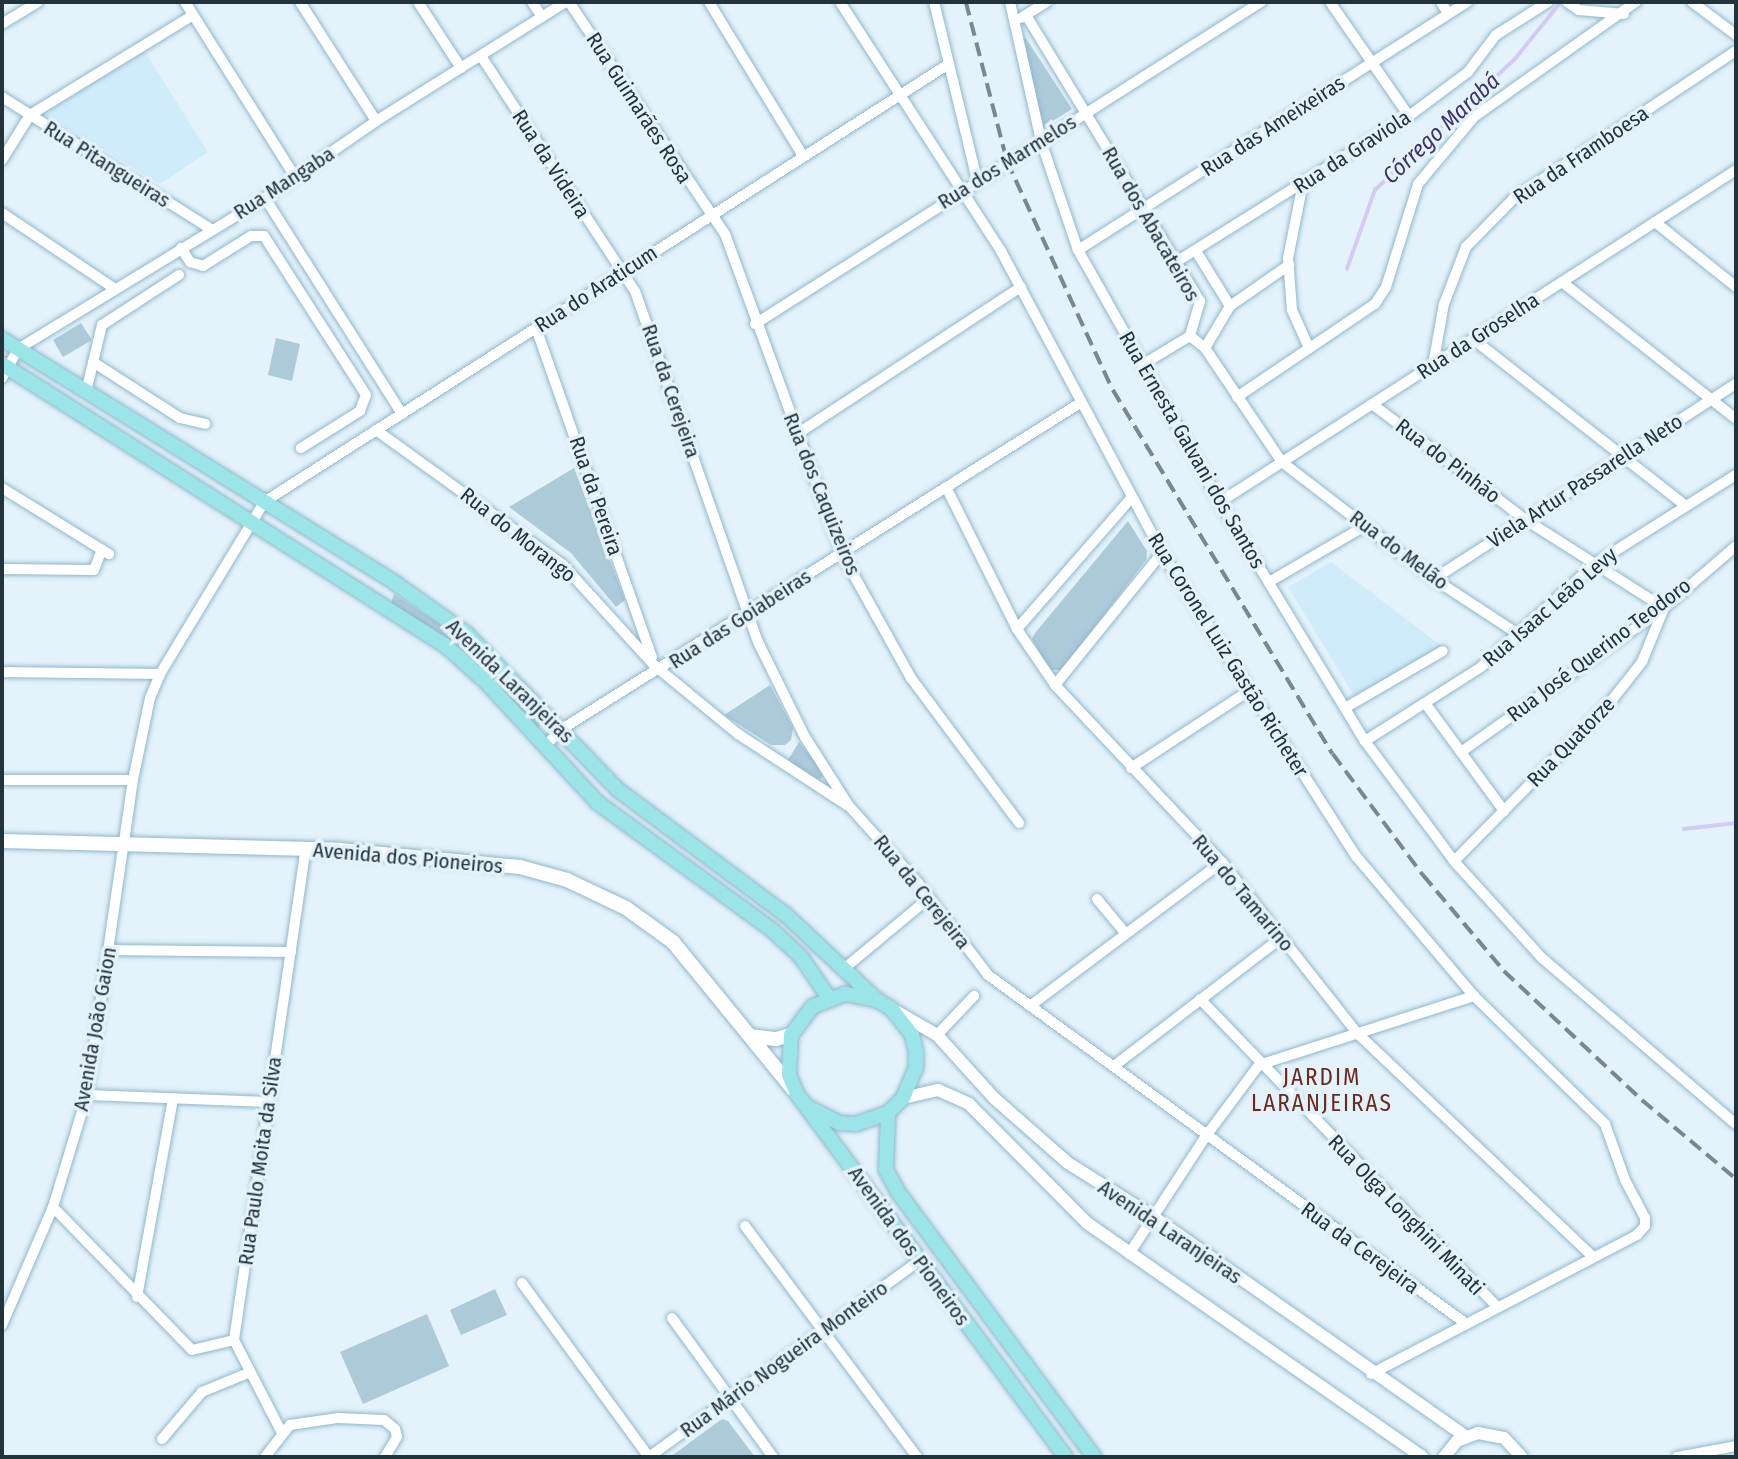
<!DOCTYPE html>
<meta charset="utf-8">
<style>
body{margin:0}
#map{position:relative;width:1738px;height:1459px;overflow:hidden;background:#e3f2fb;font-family:"Fira Sans Condensed",sans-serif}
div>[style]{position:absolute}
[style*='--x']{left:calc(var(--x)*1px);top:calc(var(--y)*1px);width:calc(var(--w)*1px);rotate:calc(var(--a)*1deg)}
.built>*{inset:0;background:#d0ecfb}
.green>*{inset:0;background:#accada}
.stream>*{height:3.5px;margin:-1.75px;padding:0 1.75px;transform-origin:1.75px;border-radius:1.75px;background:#d4cbf2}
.roads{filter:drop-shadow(0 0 2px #90b6ca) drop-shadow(0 0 2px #90b6ca)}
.minor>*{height:10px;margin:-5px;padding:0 5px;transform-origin:5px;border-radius:5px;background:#fff}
.tertiary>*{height:12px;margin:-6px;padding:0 6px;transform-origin:6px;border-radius:6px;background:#fff}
.secondary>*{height:14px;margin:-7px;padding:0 7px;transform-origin:7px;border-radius:7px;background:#fff}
.primary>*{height:14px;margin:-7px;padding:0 7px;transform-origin:7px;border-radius:7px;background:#9be4e8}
.rail>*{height:3.5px;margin-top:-1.75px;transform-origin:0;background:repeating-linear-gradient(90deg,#788890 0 14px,transparent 0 21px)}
span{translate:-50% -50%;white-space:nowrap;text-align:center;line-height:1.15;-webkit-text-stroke:7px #e3f2fb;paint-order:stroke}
.street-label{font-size:21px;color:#23333b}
.water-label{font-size:23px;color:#403263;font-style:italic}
.neighbourhood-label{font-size:23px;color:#6d291e;letter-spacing:2px}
.frame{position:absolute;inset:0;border:4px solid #23333b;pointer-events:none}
</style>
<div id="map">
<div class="built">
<i style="clip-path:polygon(144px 50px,208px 152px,160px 184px,45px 114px)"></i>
<i style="clip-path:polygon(1331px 562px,1443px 647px,1355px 697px,1288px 587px)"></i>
</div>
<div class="green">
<i style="clip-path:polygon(1025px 37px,1072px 109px,1043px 127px,1023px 40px)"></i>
<i style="clip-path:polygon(81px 323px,92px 340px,63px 357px,53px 340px)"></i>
<i style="clip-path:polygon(276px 338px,300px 344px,292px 381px,268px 375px)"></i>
<i style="clip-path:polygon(574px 468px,625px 600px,616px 607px,571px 553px,509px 507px)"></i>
<i style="clip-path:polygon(1128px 521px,1147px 551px,1146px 560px,1062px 670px,1050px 670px,1032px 639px,1035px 633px)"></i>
<i style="clip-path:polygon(394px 594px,450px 631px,505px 681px,542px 722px,537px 731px,391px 603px)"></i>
<i style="clip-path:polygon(770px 685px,793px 728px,791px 740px,785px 745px,771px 745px,724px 715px)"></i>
<i style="clip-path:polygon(799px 742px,823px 772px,821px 779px,812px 778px,788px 760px)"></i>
<i style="clip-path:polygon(495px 1289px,507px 1315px,461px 1335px,450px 1310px)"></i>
<i style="clip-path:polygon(427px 1314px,449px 1366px,363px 1404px,340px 1352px)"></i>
<i style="clip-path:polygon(722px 1419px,728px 1421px,755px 1457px,670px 1457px)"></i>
</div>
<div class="stream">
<i style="--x:1347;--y:269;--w:84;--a:-70.5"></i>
<i style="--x:1375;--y:190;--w:192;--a:-43.1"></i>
<i style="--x:1515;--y:59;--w:73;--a:-51.1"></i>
<i style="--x:1684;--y:829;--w:52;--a:-6.6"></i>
</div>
<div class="roads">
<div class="minor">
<i style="--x:185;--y:2;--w:207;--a:57.8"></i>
<i style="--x:300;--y:2;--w:141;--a:57.4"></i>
<i style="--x:418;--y:2;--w:79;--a:56.9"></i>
<i style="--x:532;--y:2;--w:18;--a:56"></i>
<i style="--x:569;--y:2;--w:280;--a:56.1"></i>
<i style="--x:725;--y:234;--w:341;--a:69.9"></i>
<i style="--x:842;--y:554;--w:142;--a:60.9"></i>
<i style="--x:911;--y:678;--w:181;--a:53.3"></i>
<i style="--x:709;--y:2;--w:180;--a:58.6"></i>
<i style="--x:840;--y:2;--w:297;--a:57.1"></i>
<i style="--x:1001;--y:251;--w:342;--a:61.9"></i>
<i style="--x:1162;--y:553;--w:360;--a:57.4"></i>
<i style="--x:1356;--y:856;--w:183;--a:49.9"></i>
<i style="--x:1474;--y:996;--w:183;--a:44.3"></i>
<i style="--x:1605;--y:1124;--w:59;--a:70.3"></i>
<i style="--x:1625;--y:1180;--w:43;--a:62.2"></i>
<i style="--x:1645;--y:1218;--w:8;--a:90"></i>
<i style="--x:1645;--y:1226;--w:12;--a:132"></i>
<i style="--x:1637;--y:1235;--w:300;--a:152.4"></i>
<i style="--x:934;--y:2;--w:183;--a:76.4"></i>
<i style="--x:1010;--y:2;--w:142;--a:77.4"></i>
<i style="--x:1041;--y:141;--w:115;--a:71.3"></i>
<i style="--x:1078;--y:250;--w:289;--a:60.6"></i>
<i style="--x:1220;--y:502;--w:280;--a:58.8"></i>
<i style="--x:1365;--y:741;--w:149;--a:53.4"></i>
<i style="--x:1454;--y:861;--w:131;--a:47.8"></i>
<i style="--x:1542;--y:958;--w:255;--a:40.6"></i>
<i style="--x:1330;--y:2;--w:139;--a:55.3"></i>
<i style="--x:1441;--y:2;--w:13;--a:58"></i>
<i style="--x:1567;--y:2;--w:14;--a:34"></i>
<i style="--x:1579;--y:10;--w:45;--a:5.1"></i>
<i style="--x:1692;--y:2;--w:55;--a:36.9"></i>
<i style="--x:1026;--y:15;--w:335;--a:58.7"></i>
<i style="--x:1200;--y:301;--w:36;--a:106"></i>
<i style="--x:1190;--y:336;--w:19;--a:39"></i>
<i style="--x:1205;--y:348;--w:138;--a:56"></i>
<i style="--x:1282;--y:462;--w:192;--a:37.6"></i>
<i style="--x:1434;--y:579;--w:100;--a:33.2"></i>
<i style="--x:1021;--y:18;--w:31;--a:-32"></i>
<i style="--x:2;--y:24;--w:42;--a:-31.4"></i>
<i style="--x:481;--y:56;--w:281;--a:56.8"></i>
<i style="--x:635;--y:291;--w:372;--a:70.7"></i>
<i style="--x:758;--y:642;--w:106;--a:63.7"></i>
<i style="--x:805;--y:737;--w:82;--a:57.5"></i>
<i style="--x:849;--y:806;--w:103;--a:48.1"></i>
<i style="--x:918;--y:883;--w:116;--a:52.7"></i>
<i style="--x:988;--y:975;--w:590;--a:36.11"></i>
<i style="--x:2;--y:97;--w:249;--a:32.3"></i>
<i style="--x:2;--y:160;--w:53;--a:-58.1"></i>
<i style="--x:30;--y:115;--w:191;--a:-31.5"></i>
<i style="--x:1303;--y:183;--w:76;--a:101.3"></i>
<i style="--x:1288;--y:258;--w:52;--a:85.6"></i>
<i style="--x:1292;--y:310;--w:42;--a:65.9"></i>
<i style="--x:265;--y:198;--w:256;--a:57.6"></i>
<i style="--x:2;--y:213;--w:136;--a:33.9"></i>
<i style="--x:1655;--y:222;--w:104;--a:38.7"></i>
<i style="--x:181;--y:248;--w:17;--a:57"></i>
<i style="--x:190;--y:262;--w:14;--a:17"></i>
<i style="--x:203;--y:266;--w:57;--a:-32"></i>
<i style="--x:251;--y:236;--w:13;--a:0"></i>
<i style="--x:264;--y:236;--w:189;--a:57.3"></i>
<i style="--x:366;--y:395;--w:17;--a:111"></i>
<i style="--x:360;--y:411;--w:70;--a:147.9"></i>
<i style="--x:1078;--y:250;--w:462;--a:-32.5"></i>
<i style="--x:1196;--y:251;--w:65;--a:58.3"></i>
<i style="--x:1230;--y:306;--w:49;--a:120.8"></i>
<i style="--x:1176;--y:262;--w:275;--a:-32.1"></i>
<i style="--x:1409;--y:116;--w:74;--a:-36.7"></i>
<i style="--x:1468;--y:72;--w:46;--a:-52.9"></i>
<i style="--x:1496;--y:35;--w:62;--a:-32.4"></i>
<i style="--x:1562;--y:282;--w:221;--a:38.2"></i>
<i style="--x:1230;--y:306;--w:72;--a:-34.8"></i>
<i style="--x:755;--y:324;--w:600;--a:-32.47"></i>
<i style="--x:536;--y:328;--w:349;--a:70.6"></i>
<i style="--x:1473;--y:339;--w:269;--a:38.1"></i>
<i style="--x:93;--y:362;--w:103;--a:32.8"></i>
<i style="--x:180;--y:418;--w:26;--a:13"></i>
<i style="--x:1142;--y:365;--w:56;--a:-31.1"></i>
<i style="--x:1433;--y:365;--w:62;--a:-79.8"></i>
<i style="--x:1444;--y:304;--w:61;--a:-68.9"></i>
<i style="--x:1466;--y:247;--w:67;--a:-45.6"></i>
<i style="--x:1513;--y:199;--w:268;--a:-33.6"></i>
<i style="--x:2;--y:378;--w:33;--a:-61"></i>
<i style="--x:18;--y:349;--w:289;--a:-31.4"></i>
<i style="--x:265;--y:198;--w:135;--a:-34.7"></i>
<i style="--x:376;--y:121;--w:224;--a:-32.1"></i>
<i style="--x:86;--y:392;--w:69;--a:-76.6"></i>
<i style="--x:102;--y:325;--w:92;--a:-33"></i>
<i style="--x:1237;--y:397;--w:166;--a:-34"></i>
<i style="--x:1375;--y:304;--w:20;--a:-57"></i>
<i style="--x:1386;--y:287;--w:108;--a:-72.7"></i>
<i style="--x:1418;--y:184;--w:87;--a:-50.1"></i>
<i style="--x:1474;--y:117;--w:199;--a:-35.4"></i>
<i style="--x:1372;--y:404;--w:193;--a:37"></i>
<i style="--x:1526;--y:520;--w:164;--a:32.5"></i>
<i style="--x:1664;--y:608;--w:58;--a:112.2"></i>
<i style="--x:1642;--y:662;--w:55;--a:128.3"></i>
<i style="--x:1608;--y:705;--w:219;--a:134.6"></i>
<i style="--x:376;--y:430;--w:231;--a:35.8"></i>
<i style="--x:563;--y:565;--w:135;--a:47.7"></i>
<i style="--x:654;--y:665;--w:109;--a:39.4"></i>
<i style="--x:738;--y:734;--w:130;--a:33.1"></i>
<i style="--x:797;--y:434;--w:268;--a:-33.3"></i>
<i style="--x:946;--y:487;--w:159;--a:63.4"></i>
<i style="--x:1017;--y:629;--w:68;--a:55.8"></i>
<i style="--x:1055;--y:685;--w:243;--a:46.7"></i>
<i style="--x:1222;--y:862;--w:218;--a:51.7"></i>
<i style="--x:1357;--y:1033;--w:325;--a:43.5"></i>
<i style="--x:2;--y:488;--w:126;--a:31.7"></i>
<i style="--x:1220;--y:502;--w:614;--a:-32.76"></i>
<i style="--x:2;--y:569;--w:92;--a:0.6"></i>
<i style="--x:94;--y:570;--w:22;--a:-69"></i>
<i style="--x:1434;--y:579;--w:359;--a:-32.9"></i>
<i style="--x:1269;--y:582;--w:111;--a:-30.3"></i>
<i style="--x:1017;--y:629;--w:175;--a:-48.9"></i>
<i style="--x:2;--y:672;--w:158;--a:0.7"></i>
<i style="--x:1055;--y:685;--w:170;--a:-51"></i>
<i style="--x:1425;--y:703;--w:134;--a:53.8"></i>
<i style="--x:1345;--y:708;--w:113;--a:-30.2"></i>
<i style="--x:1365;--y:741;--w:138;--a:-32.5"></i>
<i style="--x:1481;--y:667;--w:155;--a:-42.1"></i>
<i style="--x:1596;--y:563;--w:165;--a:-32.2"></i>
<i style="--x:544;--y:747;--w:25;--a:-45"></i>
<i style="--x:562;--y:729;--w:612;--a:-32.18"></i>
<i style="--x:1461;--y:752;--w:249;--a:-35.4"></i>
<i style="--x:1664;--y:608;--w:95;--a:-40.7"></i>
<i style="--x:1131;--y:768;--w:139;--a:-33.2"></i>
<i style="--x:2;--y:780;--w:131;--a:0"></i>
<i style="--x:1097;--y:899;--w:45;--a:50.4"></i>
<i style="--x:109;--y:950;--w:182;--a:0.6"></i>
<i style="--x:846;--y:967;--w:108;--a:-39.7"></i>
<i style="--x:1200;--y:999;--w:428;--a:46"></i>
<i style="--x:1030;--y:1006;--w:240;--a:-36.9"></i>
<i style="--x:937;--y:1035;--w:54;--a:-46.5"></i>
<i style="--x:1114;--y:1066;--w:210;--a:-37.5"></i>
<i style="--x:87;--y:1095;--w:182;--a:2.2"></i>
<i style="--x:53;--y:1207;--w:199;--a:45.8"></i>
<i style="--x:192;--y:1350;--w:43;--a:-13.4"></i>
<i style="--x:745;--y:1226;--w:288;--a:53.3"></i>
<i style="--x:1129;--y:1254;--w:141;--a:-56.9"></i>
<i style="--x:1206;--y:1136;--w:89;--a:-53.3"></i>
<i style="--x:1259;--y:1065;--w:226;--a:-17.8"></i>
<i style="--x:522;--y:1283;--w:215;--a:53.9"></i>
<i style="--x:137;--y:1297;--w:202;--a:-79.7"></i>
<i style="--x:672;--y:1318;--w:172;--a:54"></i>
<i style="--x:2;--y:1325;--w:129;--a:-66.6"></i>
<i style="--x:53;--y:1207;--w:117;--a:-73.1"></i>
<i style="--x:87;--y:1095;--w:318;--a:-81.7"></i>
<i style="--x:133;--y:780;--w:84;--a:-78.3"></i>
<i style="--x:150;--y:698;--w:26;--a:-67"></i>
<i style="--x:160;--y:674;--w:201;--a:-58.8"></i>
<i style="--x:264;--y:502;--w:811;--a:-32.61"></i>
<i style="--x:282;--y:1433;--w:105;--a:-117.3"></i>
<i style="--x:234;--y:1340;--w:496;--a:-81.7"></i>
<i style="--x:162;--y:1439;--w:62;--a:-49.6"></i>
<i style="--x:202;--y:1392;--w:52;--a:-22.6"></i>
<i style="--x:265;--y:1457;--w:41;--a:-52"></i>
<i style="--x:290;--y:1425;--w:49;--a:-8.3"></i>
<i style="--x:338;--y:1418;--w:46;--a:2.5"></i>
<i style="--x:384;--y:1420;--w:14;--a:39"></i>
<i style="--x:395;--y:1429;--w:8;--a:76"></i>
<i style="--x:397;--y:1437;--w:23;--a:121"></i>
<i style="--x:649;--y:1457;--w:334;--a:-36"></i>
<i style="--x:1677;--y:1457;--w:60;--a:-10.6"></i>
</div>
<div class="tertiary">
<i style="--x:892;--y:1009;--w:52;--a:30"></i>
<i style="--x:937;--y:1035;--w:85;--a:47.9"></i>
<i style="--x:994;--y:1098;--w:98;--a:41.3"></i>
<i style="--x:1068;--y:1163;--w:99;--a:32.2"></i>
<i style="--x:1152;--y:1216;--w:383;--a:35.1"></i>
<i style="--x:903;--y:1098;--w:36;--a:-13"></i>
<i style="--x:938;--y:1090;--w:34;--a:24"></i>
<i style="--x:969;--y:1104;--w:168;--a:45.2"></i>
<i style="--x:1087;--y:1223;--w:409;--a:34.9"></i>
<i style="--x:1444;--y:1457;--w:21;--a:-51"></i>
<i style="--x:1457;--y:1441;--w:22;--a:-21"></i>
<i style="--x:1478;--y:1433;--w:26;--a:11"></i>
<i style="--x:1504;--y:1438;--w:26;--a:47"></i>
</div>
<div class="secondary">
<i style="--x:2;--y:841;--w:338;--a:1.5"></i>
<i style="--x:340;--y:850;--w:181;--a:5.4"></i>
<i style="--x:520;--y:867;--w:49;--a:15.5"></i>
<i style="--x:567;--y:880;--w:65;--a:25.4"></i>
<i style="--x:626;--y:908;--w:58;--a:35.9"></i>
<i style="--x:673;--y:942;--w:190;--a:50.8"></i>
<i style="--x:750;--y:1036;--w:26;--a:7"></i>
<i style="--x:776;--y:1039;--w:16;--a:-15"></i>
</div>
<div class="primary">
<i style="--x:2;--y:339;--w:463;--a:31.8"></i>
<i style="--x:395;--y:583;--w:87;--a:35.2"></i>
<i style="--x:466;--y:633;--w:217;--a:45.9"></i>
<i style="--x:617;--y:789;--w:209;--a:36.7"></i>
<i style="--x:785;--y:914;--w:126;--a:43.1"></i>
<i style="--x:2;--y:364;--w:526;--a:32.42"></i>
<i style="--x:446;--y:646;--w:52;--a:41.9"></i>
<i style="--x:485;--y:681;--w:166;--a:47.2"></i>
<i style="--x:598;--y:803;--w:214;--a:36.1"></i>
<i style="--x:771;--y:929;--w:41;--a:43"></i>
<i style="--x:801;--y:957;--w:50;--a:55.7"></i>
<i style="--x:808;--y:1107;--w:35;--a:27"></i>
<i style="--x:839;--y:1123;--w:17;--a:3"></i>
<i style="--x:856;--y:1124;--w:34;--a:-19"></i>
<i style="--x:888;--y:1113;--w:21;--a:-45"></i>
<i style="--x:903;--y:1098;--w:33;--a:-67"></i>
<i style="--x:916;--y:1068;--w:17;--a:-90"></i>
<i style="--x:916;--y:1051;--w:16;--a:-104"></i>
<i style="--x:912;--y:1035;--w:33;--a:-128"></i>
<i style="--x:892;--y:1009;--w:17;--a:-149"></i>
<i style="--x:877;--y:1000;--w:33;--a:-169"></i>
<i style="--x:845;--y:994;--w:34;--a:159"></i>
<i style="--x:813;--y:1006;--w:36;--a:127"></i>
<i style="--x:791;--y:1035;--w:40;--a:92.9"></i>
<i style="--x:789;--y:1075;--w:21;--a:67"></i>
<i style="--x:797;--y:1094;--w:452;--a:53.5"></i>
<i style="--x:888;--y:1113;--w:57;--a:92"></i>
<i style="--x:886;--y:1170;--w:25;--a:61"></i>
<i style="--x:898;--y:1192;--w:330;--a:53.5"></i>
</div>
</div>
<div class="rail">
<i style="--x:966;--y:2;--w:164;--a:75.5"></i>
<i style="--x:1007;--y:161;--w:252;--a:65.2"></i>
<i style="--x:1113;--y:390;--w:425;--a:58.9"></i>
<i style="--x:1333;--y:754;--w:151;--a:53.4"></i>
<i style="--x:1423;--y:875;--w:126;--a:49.8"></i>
<i style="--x:1504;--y:971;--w:189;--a:43.1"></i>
<i style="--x:1642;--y:1100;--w:123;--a:40"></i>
</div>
<div class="street-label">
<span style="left:639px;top:108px;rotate:57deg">Rua Guimarães Rosa</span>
<span style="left:1273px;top:126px;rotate:-33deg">Rua das Ameixeiras</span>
<span style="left:1352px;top:152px;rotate:-33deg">Rua da Graviola</span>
<span style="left:1581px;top:155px;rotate:-34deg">Rua da Framboesa</span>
<span style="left:1007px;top:162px;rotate:-32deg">Rua dos Marmelos</span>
<span style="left:107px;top:164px;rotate:32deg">Rua Pitangueiras</span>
<span style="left:551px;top:164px;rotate:57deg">Rua da Videira</span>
<span style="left:284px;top:183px;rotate:-33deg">Rua Mangaba</span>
<span style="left:1151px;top:224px;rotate:60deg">Rua dos Abacateiros</span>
<span style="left:596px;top:289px;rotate:-33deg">Rua do Araticum</span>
<span style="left:1478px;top:336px;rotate:-33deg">Rua da Groselha</span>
<span style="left:671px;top:391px;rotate:71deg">Rua da Cerejeira</span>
<span style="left:1192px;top:450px;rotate:60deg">Rua Ernesta Galvani dos Santos</span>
<span style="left:1448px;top:461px;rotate:37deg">Rua do Pinhão</span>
<span style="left:1585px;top:481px;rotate:-33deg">Viela Artur Passarella Neto</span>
<span style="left:822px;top:494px;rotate:68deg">Rua dos Caquizeiros</span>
<span style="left:596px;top:496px;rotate:71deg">Rua da Pereira</span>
<span style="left:518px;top:535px;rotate:38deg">Rua do Morango</span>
<span style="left:1399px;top:550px;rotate:37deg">Rua do Melão</span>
<span style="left:1550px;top:607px;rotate:-41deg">Rua Isaac Leão Levy</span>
<span style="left:740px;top:619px;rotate:-33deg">Rua das Goiabeiras</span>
<span style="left:1599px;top:650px;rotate:-37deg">Rua José Querino Teodoro</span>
<span style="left:1228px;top:655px;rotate:58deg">Rua Coronel Luiz Gastão Richeter</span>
<span style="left:510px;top:681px;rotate:44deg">Avenida Laranjeiras</span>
<span style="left:1571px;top:742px;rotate:-46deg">Rua Quatorze</span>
<span style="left:408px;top:858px;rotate:5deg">Avenida dos Pioneiros</span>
<span style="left:922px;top:892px;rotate:51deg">Rua da Cerejeira</span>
<span style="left:1243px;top:893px;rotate:50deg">Rua do Tamarino</span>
<span style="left:95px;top:1029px;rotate:-80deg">Avenida João Gaion</span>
<span style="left:260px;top:1161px;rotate:-82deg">Rua Paulo Moita da Silva</span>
<span style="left:1406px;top:1215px;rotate:46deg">Rua Olga Longhini Minati</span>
<span style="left:1170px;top:1232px;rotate:34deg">Avenida Laranjeiras</span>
<span style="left:909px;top:1246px;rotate:54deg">Avenida dos Pioneiros</span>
<span style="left:1360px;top:1248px;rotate:36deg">Rua da Cerejeira</span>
<span style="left:784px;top:1359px;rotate:-36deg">Rua Mário Nogueira Monteiro</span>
</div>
<div class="water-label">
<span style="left:1441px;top:128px;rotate:-43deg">Córrego Marabá</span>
</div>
<div class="neighbourhood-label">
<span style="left:1322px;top:1090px">JARDIM<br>LARANJEIRAS</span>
</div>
<div class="frame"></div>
</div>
